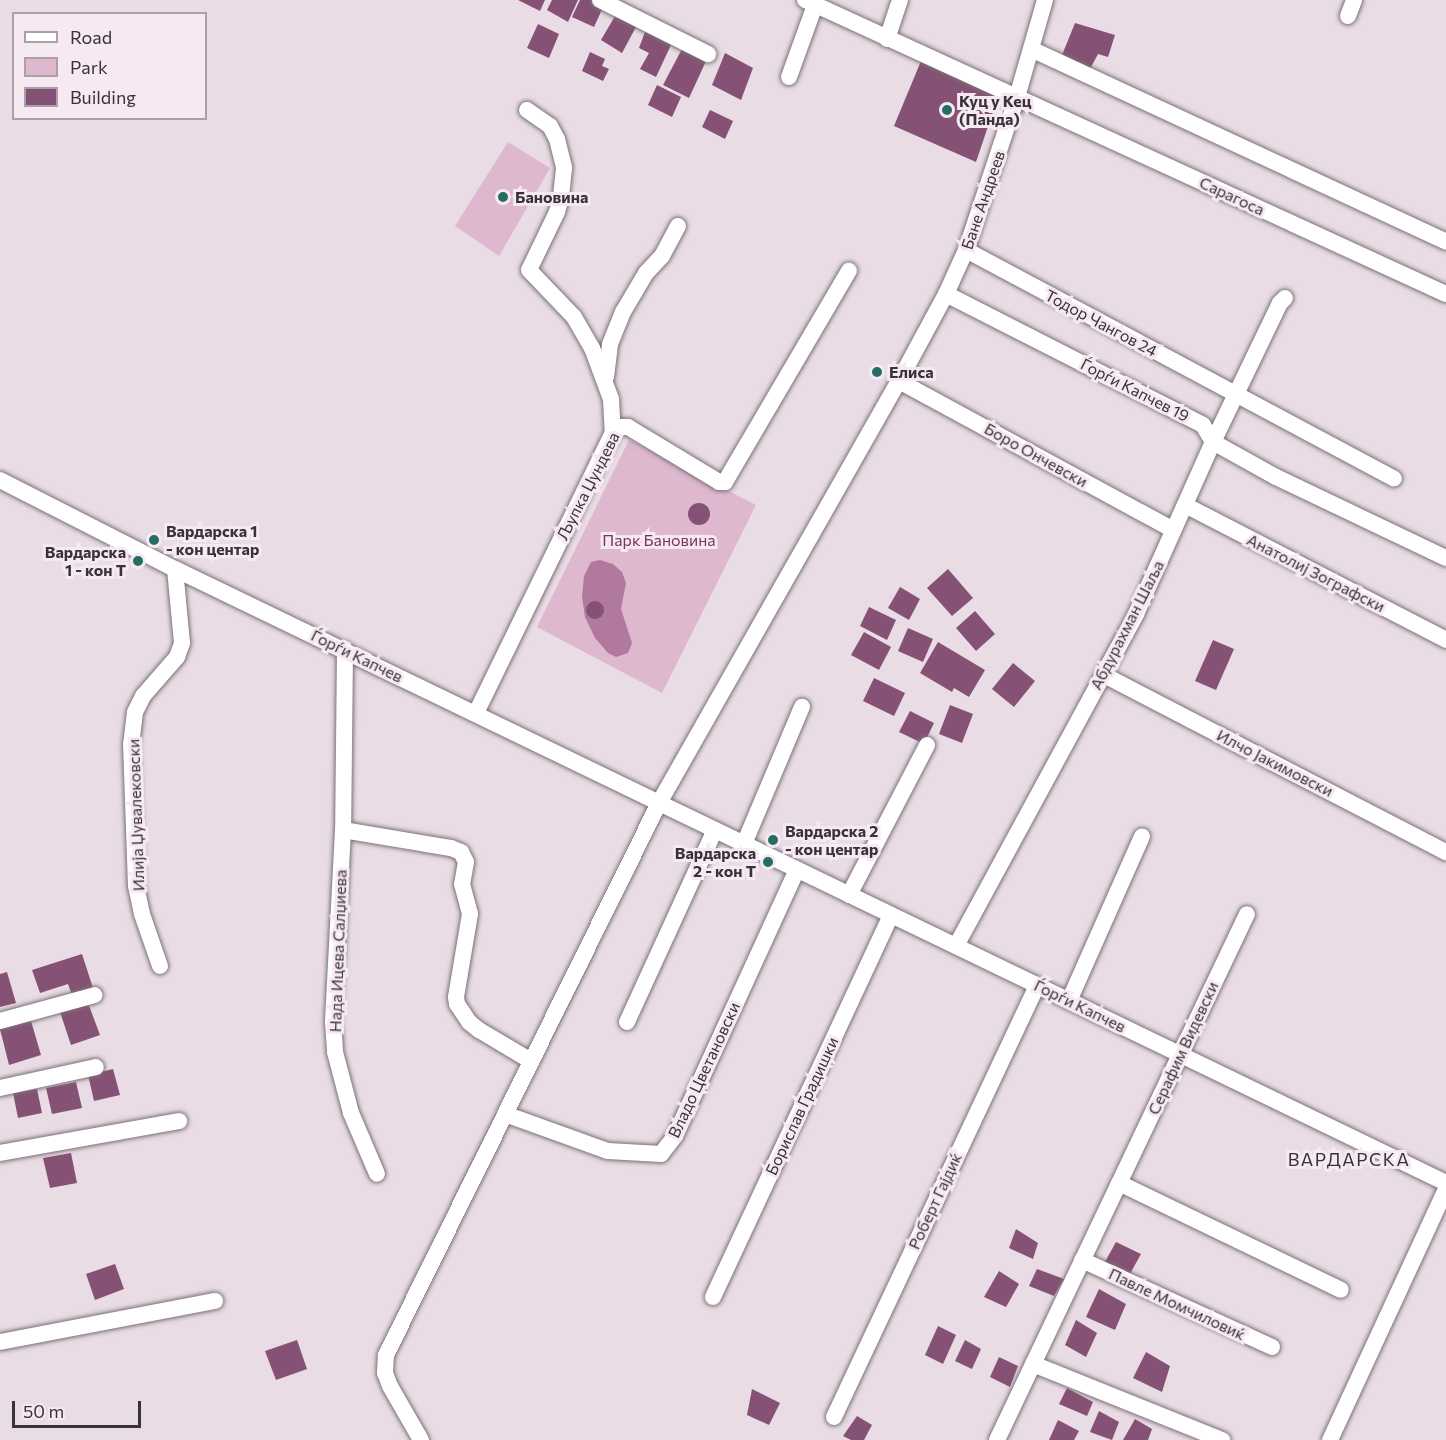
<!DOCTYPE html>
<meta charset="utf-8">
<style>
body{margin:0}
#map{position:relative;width:1446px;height:1440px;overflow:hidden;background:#e9dce4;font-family:Commissioner,sans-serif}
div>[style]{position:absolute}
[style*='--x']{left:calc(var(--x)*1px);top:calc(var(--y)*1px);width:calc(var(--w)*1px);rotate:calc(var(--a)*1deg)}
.green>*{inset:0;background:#ddb8cf}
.water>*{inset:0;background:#b0799d}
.building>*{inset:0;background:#855174}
.round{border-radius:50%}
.roads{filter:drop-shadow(0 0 2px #7c7178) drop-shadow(0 0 2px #7c7178)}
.minor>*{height:16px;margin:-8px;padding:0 8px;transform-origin:8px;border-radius:8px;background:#fff}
.dots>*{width:16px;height:16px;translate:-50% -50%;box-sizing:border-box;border:3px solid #f6e9f1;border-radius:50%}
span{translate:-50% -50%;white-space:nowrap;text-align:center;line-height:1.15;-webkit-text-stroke:6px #f6e9f1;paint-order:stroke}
.poi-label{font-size:16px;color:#383336;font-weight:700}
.left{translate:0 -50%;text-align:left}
.right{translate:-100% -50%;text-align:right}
.street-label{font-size:16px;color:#383336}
.park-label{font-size:16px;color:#783364}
.neighbourhood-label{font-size:18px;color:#383336;letter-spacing:1.5px}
.legend{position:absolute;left:12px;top:12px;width:195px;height:108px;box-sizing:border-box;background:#f6e9f1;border:2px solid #aaa0a6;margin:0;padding:8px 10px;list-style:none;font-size:18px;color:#383336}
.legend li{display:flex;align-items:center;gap:12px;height:30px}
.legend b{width:30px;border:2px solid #aaa0a6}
.scale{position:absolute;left:12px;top:1401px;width:129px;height:27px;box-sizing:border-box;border:3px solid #383336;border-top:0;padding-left:8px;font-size:18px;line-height:21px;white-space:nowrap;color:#383336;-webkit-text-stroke:4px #f6e9f1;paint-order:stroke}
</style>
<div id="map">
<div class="green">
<i style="clip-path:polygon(508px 142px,550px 168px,499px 256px,455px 226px)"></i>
<i style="clip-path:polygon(629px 440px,756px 505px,662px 693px,537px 627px)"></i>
</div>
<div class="water">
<i style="clip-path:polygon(600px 560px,613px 564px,622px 572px,626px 583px,621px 609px,632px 643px,628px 653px,616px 657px,608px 653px,595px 638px,585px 617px,582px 597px,584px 576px,591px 562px)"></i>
</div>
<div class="building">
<i style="clip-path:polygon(518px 0,545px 0,540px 11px)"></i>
<i style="clip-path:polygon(552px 0,578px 0,568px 22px,547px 10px)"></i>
<i style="clip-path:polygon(580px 0,593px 0,604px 5px,594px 27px,572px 17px)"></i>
<i style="clip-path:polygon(615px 16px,636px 27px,622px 53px,601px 40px)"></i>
<i style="clip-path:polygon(1075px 23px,1115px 35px,1108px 57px,1098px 54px,1090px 69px,1062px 55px)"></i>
<i style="clip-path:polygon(538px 24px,559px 34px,549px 58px,527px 48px)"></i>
<i style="clip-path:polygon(645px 32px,671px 45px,656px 77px,640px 69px,649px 53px,639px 48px)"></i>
<i style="clip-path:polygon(683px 47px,707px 59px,689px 98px,663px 85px)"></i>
<i style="clip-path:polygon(590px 52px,605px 59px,602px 66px,609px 69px,603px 81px,582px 71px)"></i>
<i style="clip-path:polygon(725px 53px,753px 68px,741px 100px,712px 85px)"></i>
<i style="clip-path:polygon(921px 61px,999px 94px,976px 162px,894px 126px)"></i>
<i style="clip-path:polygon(657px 85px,681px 97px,672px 117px,648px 105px)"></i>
<i style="clip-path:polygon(710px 110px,733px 121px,725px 139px,702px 127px)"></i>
<i class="round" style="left:688px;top:503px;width:22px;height:22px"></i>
<i style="clip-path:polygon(948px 569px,973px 598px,952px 616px,927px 588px)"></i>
<i style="clip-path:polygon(900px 587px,920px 599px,909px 620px,888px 608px)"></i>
<i class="round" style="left:586px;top:601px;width:18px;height:18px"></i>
<i style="clip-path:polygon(869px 607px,896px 620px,887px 640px,860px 626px)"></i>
<i style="clip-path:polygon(975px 611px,995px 634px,976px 651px,956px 628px)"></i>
<i style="clip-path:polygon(908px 628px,933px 639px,923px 662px,898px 651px)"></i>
<i style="clip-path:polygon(864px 632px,891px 647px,879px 670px,851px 655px)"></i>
<i style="clip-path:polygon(1213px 640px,1234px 649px,1216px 690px,1195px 681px)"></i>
<i style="clip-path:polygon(938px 642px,985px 670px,969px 697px,954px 688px,952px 692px,920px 673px)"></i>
<i style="clip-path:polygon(1013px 663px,1035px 681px,1014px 707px,992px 689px)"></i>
<i style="clip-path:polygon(874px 678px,905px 693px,894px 716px,863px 701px)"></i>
<i style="clip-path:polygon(950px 705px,973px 714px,962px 743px,939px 734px)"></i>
<i style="clip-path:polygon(910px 711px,934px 723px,924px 744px,899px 732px)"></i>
<i style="clip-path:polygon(82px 954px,93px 988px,72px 995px,68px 984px,40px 993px,32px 970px)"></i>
<i style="clip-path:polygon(7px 972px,16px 1003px,0 1007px,0 974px)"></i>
<i style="clip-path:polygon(88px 1003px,100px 1035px,71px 1045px,60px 1012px)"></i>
<i style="clip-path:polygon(31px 1021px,41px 1055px,9px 1065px,0 1029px)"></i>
<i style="clip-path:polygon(113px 1069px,120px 1095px,94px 1101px,88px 1075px)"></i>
<i style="clip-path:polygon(76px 1082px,82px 1108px,52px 1114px,46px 1088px)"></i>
<i style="clip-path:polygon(37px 1089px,42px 1113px,18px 1118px,13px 1093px)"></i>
<i style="clip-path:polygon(71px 1153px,77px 1183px,50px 1188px,43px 1158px)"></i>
<i style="clip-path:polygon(1016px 1229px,1038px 1243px,1033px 1259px,1009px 1248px)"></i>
<i style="clip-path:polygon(1116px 1242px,1141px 1254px,1126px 1281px,1101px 1269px)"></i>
<i style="clip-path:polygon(115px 1264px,124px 1289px,95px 1300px,86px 1274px)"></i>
<i style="clip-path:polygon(1037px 1269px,1064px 1279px,1054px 1296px,1029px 1286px)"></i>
<i style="clip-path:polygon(999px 1271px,1019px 1284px,1006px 1307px,984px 1297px)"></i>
<i style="clip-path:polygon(1099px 1289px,1126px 1304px,1115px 1330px,1086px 1317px)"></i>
<i style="clip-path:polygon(1076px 1320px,1097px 1333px,1086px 1357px,1065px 1345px)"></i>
<i style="clip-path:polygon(938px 1326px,956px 1335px,943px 1364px,925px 1355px)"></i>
<i style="clip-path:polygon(297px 1340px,307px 1369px,276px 1380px,265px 1351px)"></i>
<i style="clip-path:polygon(965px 1340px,981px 1349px,972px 1369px,955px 1361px)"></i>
<i style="clip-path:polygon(1146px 1352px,1170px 1366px,1162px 1392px,1133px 1378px)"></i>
<i style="clip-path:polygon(999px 1357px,1018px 1366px,1010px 1387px,990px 1377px)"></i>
<i style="clip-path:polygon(1067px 1388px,1093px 1402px,1087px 1416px,1059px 1404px)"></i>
<i style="clip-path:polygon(752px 1389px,780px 1403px,769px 1425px,747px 1415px)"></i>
<i style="clip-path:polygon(1099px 1411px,1119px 1422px,1112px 1440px,1090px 1432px)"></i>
<i style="clip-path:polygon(857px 1416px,872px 1425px,864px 1440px,851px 1440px,843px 1436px)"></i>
<i style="clip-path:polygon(1135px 1419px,1152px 1429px,1148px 1440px,1123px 1440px)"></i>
<i style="clip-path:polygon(1058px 1420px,1079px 1431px,1074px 1440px,1049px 1440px)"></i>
</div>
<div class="roads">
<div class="minor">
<i style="--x:600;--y:0;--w:121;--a:26.6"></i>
<i style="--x:805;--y:0;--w:705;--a:24.64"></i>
<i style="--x:1348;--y:16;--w:17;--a:-69"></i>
<i style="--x:887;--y:39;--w:41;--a:-71.6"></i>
<i style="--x:1031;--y:49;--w:458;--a:24.9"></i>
<i style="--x:789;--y:77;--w:77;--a:-70.1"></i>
<i style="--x:527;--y:110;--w:28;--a:35"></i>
<i style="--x:550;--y:126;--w:15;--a:62"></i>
<i style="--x:557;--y:139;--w:30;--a:76"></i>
<i style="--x:564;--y:168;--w:30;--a:96"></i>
<i style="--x:561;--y:198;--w:15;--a:106"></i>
<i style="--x:557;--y:212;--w:64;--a:115.8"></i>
<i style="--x:529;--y:270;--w:65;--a:46.2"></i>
<i style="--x:574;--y:317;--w:36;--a:60"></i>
<i style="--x:592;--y:348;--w:54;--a:69.6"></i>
<i style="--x:611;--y:399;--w:33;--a:87"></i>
<i style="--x:966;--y:250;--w:485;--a:28.1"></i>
<i style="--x:946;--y:294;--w:288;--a:27"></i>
<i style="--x:1203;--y:425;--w:20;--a:60"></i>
<i style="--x:1213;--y:442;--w:72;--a:29.1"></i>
<i style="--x:1276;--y:477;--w:188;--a:25.5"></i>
<i style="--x:606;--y:377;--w:33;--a:-83"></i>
<i style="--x:610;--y:344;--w:35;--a:-68"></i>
<i style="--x:623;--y:312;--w:45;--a:-59.5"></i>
<i style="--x:646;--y:273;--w:23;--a:-47"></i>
<i style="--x:662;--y:256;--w:34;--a:-62"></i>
<i style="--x:899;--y:381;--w:312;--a:28.5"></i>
<i style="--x:0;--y:480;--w:196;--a:27"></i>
<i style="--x:175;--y:569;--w:1412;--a:25.78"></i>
<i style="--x:1185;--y:505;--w:294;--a:27.3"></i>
<i style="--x:345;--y:650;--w:180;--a:90.6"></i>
<i style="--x:343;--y:830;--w:192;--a:93"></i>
<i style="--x:333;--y:1022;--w:30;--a:86"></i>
<i style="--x:335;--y:1052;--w:63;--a:75.3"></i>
<i style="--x:351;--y:1113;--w:66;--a:66.9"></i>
<i style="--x:1104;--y:675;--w:385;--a:27.4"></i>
<i style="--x:476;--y:713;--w:313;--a:-64"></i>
<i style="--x:613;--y:432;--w:8;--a:-40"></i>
<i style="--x:619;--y:427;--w:9;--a:0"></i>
<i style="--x:628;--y:427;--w:106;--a:31.1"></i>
<i style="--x:719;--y:482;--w:6;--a:0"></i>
<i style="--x:725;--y:482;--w:245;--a:-59.6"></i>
<i style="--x:343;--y:830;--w:109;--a:9.5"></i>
<i style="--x:451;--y:848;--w:11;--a:22"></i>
<i style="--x:461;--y:852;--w:11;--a:63"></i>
<i style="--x:466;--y:862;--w:22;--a:100"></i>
<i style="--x:462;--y:884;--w:31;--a:75"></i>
<i style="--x:470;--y:914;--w:84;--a:99.6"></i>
<i style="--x:456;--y:997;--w:7;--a:82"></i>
<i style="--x:457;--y:1004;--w:22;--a:56"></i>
<i style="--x:469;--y:1022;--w:13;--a:39"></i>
<i style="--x:479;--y:1030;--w:61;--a:30.8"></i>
<i style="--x:744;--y:844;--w:149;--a:-67.1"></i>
<i style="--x:849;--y:895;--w:169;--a:-62.5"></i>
<i style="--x:956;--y:946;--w:378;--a:-61.5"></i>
<i style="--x:1136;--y:614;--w:188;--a:-65.9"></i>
<i style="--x:1213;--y:442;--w:154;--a:-64.3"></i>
<i style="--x:1280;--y:303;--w:7;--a:-45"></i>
<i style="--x:160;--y:966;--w:55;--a:-109.1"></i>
<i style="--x:142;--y:914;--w:29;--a:-102"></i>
<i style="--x:136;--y:886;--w:141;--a:-92"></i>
<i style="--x:131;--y:745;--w:33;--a:-83"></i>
<i style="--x:135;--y:712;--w:18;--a:-63"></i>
<i style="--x:143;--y:696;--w:52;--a:-48.9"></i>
<i style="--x:177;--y:657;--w:15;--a:-70"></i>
<i style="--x:182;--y:643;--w:74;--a:-95.4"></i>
<i style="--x:1069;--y:1001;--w:180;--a:-66.1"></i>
<i style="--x:0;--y:1021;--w:98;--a:-15.3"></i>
<i style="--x:627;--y:1022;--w:211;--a:-65.4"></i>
<i style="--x:0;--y:1088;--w:98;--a:-12.3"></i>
<i style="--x:505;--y:1114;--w:109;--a:19.8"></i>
<i style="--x:608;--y:1151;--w:53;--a:3.2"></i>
<i style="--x:661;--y:1154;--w:23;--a:-52"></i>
<i style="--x:675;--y:1136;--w:293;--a:-65.4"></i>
<i style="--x:0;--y:1153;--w:182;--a:-10.1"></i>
<i style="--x:1119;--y:1183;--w:246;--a:25.7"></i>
<i style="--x:1082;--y:1260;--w:209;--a:24.6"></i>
<i style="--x:713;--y:1297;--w:421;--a:-65"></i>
<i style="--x:0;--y:1342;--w:219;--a:-10.8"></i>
<i style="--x:1033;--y:1364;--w:204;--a:21.9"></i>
<i style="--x:834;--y:1417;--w:477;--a:-64.8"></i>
<i style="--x:421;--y:1440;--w:62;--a:-119.9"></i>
<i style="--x:390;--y:1386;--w:14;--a:-111"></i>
<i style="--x:385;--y:1373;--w:18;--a:-87"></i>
<i style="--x:386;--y:1355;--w:616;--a:-63.68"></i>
<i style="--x:659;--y:803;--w:485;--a:-60.4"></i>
<i style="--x:899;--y:381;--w:99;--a:-61.6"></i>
<i style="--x:946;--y:294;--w:48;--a:-65.6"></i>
<i style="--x:966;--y:250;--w:161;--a:-71.6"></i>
<i style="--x:1017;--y:97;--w:101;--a:-73.9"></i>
<i style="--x:997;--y:1440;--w:582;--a:-64.58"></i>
<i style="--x:1330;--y:1440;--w:277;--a:-65.2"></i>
</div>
</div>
<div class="dots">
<i style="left:947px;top:110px;background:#256d63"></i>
<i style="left:503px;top:197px;background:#256d63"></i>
<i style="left:877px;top:372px;background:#256d63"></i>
<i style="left:154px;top:540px;background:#256d63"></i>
<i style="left:138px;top:561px;background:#256d63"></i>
<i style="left:773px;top:840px;background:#256d63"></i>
<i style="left:768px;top:862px;background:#256d63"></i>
</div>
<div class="poi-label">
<span class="left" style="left:959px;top:110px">Куц у Кец<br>(Панда)</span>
<span class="left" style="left:515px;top:197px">Бановина</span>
<span class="left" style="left:889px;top:372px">Елиса</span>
<span class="left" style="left:166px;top:540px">Вардарска 1<br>- кон центар</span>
<span class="right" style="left:126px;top:561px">Вардарска<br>1 - кон Т</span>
<span class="left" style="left:785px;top:840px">Вардарска 2<br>- кон центар</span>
<span class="right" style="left:756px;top:862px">Вардарска<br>2 - кон Т</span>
</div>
<div class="street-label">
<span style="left:1232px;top:196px;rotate:25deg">Сарагоса</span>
<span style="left:983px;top:200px;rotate:-71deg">Бане Андреев</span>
<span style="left:1101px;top:323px;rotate:28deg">Тодор Чангов 24</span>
<span style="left:1135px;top:390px;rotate:27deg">Ѓорѓи Капчев 19</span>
<span style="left:1036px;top:455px;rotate:29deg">Боро Ончевски</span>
<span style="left:588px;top:486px;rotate:-63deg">Љупка Џундева</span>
<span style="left:1316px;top:573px;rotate:27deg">Анатолиј Зографски</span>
<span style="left:1127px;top:625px;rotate:-63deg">Абдурахман Шаља</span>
<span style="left:357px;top:656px;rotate:26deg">Ѓорѓи Капчев</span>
<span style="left:1275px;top:763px;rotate:27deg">Илчо Јакимовски</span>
<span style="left:136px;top:815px;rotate:-92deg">Илија Џувалековски</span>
<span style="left:338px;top:951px;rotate:-88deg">Нада Ицева Салџиева</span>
<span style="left:1080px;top:1006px;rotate:26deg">Ѓорѓи Капчев</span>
<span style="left:1183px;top:1048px;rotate:-65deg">Серафим Видевски</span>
<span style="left:704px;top:1070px;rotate:-65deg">Владо Цветановски</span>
<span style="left:802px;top:1106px;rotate:-65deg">Борислав Градишки</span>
<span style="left:935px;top:1201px;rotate:-65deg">Роберт Гајдиќ</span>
<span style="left:1177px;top:1304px;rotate:25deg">Павле Момчиловиќ</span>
</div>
<div class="park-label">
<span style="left:659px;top:540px">Парк Бановина</span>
</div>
<div class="neighbourhood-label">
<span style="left:1349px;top:1159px">ВАРДАРСКА</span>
</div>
<ul class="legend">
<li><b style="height:8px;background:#fff"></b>Road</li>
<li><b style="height:16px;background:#ddb8cf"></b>Park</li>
<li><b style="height:16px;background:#855174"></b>Building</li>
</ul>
<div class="scale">50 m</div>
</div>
